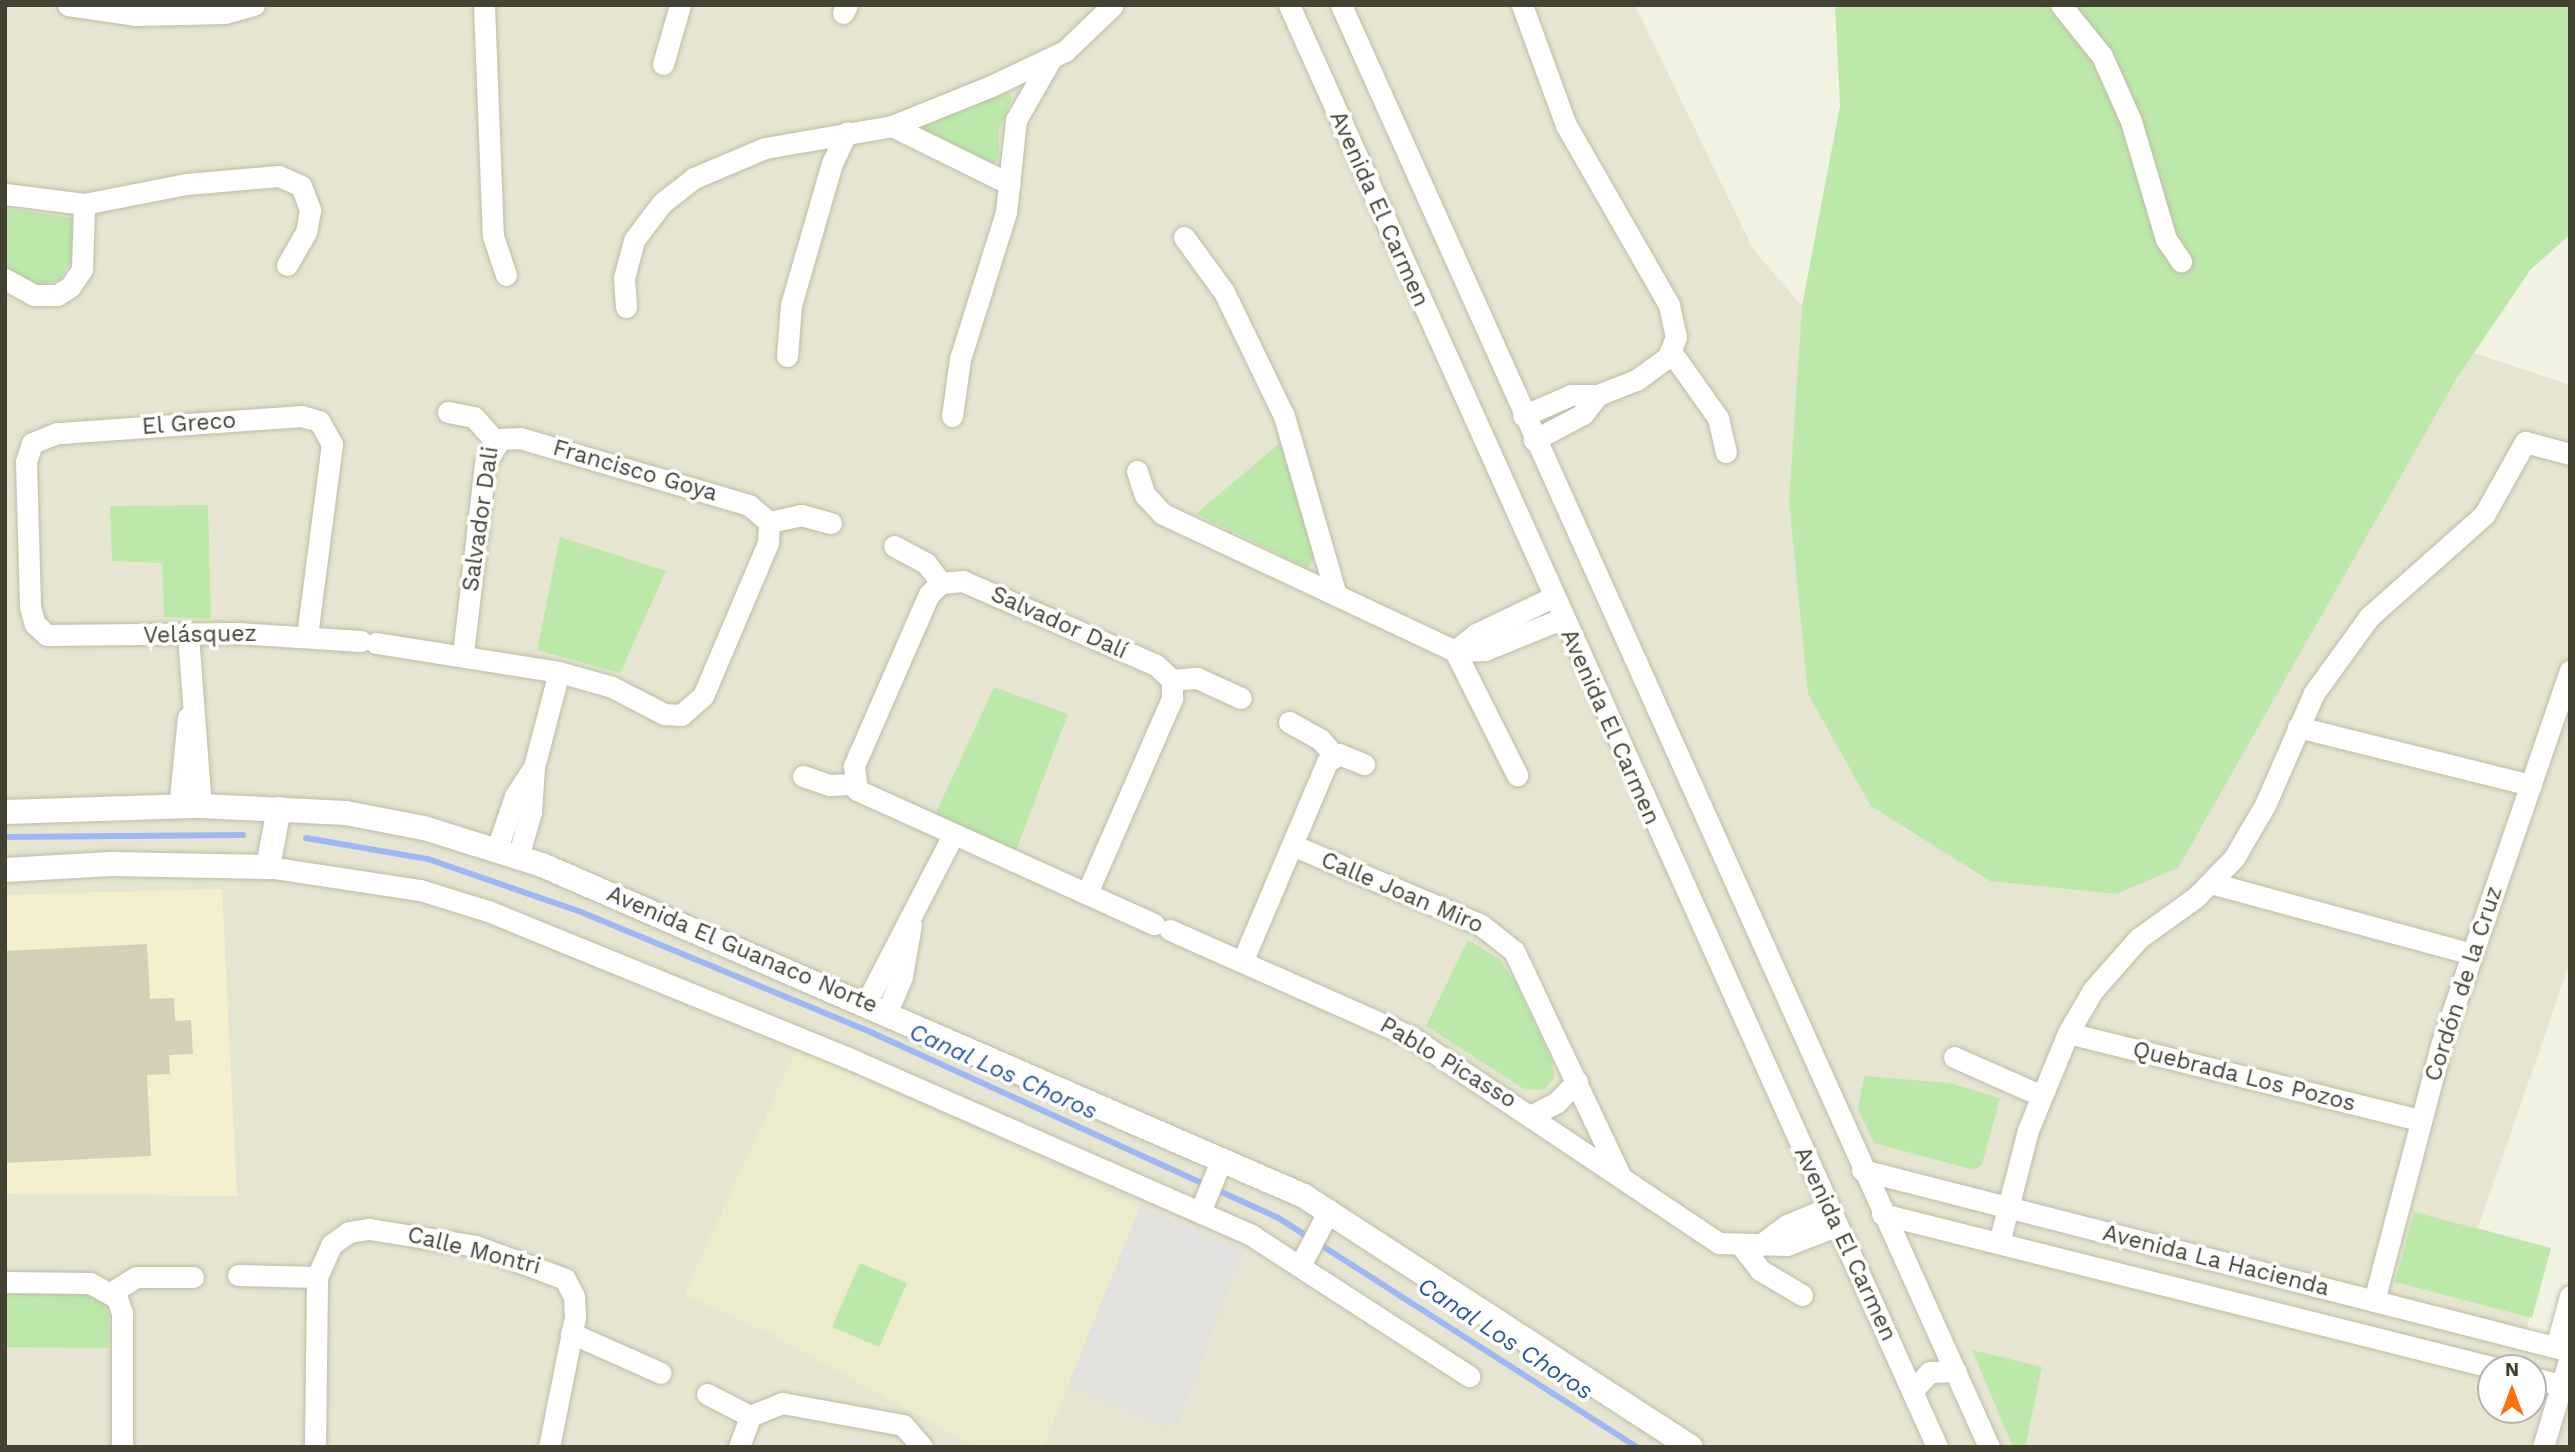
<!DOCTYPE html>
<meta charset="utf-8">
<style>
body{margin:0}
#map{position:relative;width:2575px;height:1452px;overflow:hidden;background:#f2f2e3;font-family:"Work Sans",sans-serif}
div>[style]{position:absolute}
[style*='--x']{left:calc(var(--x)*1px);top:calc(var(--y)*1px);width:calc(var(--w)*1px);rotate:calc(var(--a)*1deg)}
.residential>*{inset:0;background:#e6e5d1}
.commercial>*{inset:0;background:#f5efcd}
.education>*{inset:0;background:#ecebcc}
.green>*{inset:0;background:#bce8aa}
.parking>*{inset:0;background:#e2e1dc}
.stream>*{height:6px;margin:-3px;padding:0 3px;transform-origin:3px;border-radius:3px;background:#9db8f2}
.building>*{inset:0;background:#d4d0b8}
.roads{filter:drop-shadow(0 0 2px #bebca6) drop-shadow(0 0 2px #bebca6)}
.minor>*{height:21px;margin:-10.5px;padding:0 10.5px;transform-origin:10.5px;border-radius:10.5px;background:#fff}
.tertiary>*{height:24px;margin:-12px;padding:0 12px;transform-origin:12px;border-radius:12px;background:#fff}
span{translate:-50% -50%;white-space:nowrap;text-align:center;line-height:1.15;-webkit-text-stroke:7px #fff;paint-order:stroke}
.street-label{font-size:23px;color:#444233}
.water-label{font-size:24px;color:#2a54b2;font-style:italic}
.frame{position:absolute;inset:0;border:7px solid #444233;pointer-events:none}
.north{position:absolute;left:2477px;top:1354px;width:70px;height:70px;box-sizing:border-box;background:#fff;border:2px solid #b4b3ad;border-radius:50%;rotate:0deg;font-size:19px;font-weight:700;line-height:28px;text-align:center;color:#444233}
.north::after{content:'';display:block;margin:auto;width:24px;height:32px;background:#ff720d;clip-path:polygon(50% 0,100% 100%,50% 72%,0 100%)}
</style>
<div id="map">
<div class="residential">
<i style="clip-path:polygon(evenodd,5px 5px,1635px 5px,1753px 249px,1802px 306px,1789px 500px,2455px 382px,2474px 353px,2570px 385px,2570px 962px,2478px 1228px,2551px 1248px,2526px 1330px,2570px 1339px,2570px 1447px,5px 1447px,5px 5px,2491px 1368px,2533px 1368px,2533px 1410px,2491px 1410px,2491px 1368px)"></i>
</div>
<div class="commercial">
<i style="clip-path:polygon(222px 889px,237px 1196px,5px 1194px,5px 895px)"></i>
</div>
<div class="education">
<i style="clip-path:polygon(797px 1048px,1140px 1207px,1043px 1447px,976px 1447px,769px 1333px,684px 1295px)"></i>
</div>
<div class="green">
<i style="clip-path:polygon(1835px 5px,2570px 5px,2570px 235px,2531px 269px,2455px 381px,2178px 868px,2116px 894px,1990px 881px,1871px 806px,1808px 694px,1789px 500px,1802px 306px,1840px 106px)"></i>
<i style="clip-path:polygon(1008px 91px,1012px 99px,999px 131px,999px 159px,992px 165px,919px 133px,917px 123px)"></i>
<i style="clip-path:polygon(12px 209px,72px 218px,73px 257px,59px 281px,31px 285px,10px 274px,5px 262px,5px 211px)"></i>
<i style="clip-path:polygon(1281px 442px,1314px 558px,1308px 568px,1196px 514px)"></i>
<i style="clip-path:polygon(208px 505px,211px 619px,164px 617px,162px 563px,112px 561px,110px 506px)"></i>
<i style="clip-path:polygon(560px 537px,666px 571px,620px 673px,537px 650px)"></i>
<i style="clip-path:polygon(994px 687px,1068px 714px,1016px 850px,934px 817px)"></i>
<i style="clip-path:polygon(1468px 940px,1499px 959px,1515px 982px,1552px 1061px,1554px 1078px,1544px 1090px,1524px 1089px,1426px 1026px)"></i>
<i style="clip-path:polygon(1864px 1076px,1949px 1083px,2000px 1098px,1982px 1165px,1974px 1170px,1874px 1143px,1858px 1109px)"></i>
<i style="clip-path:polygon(2414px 1212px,2551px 1248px,2532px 1318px,2395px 1282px)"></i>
<i style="clip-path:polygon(860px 1263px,907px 1283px,879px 1347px,832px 1327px)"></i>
<i style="clip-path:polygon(5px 1293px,98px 1294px,108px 1311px,109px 1348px,5px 1347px)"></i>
<i style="clip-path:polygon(1972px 1350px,2042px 1367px,2025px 1447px,2013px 1447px)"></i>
</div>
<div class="parking">
<i style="clip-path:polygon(1140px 1207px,1244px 1249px,1178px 1424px,1163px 1427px,1068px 1385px)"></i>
</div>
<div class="stream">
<i style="--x:5;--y:837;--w:238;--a:-0.5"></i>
<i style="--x:306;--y:838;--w:124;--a:9.8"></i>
<i style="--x:428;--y:859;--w:162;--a:19.1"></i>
<i style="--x:581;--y:912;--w:308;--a:22.5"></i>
<i style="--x:866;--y:1030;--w:452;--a:24.5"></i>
<i style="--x:1277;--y:1217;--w:427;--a:32.6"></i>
</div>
<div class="building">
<i style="clip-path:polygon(147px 944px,150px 999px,174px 998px,175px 1021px,191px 1020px,193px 1054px,169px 1055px,170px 1074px,147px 1075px,151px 1156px,5px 1163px,5px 951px)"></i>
</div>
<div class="roads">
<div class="minor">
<i style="--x:68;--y:5;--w:69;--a:8.4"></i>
<i style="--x:136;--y:15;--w:88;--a:-1.3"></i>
<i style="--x:224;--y:13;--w:31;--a:-15"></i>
<i style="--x:484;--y:5;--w:231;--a:87.8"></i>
<i style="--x:493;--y:236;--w:41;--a:71.6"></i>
<i style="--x:1289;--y:5;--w:1581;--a:65.8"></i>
<i style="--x:1341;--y:5;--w:1581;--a:65.8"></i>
<i style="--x:1522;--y:5;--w:128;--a:69.9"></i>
<i style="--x:1566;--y:125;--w:207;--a:60.2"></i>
<i style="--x:1669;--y:305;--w:33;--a:78"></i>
<i style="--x:1676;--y:337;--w:22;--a:112"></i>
<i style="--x:1668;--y:357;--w:39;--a:144"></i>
<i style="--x:1636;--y:380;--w:41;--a:158.5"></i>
<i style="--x:1598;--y:395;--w:27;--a:180"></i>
<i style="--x:1571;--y:395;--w:52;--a:156.4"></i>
<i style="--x:2061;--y:5;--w:65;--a:51.2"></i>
<i style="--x:2102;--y:56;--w:71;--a:66"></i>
<i style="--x:2131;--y:121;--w:123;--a:73.5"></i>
<i style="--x:2166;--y:239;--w:27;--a:56"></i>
<i style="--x:843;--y:13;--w:9;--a:-63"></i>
<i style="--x:663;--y:64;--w:61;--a:-73.9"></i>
<i style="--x:892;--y:126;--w:131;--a:26.2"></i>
<i style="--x:5;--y:194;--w:80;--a:7.2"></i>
<i style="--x:84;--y:204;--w:104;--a:-11.1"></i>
<i style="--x:186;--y:184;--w:93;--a:-4.9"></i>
<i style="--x:279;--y:176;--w:24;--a:24"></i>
<i style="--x:301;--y:186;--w:26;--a:69"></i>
<i style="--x:310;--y:210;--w:22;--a:100"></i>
<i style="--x:306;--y:232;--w:38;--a:120"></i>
<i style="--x:1184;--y:237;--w:68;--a:54"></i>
<i style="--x:1224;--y:292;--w:138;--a:64.2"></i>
<i style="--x:1284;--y:416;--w:186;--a:73.8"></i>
<i style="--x:1336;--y:595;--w:132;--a:25.2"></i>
<i style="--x:1455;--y:651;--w:30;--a:-2"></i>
<i style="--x:1485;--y:650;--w:82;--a:-22.2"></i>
<i style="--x:5;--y:279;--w:33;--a:29"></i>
<i style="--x:34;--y:295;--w:23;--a:0"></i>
<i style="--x:57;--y:295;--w:15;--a:-32"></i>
<i style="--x:70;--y:287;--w:22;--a:-56"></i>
<i style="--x:82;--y:269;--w:65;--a:-88.2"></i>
<i style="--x:626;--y:307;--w:29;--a:-94"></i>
<i style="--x:624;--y:278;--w:39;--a:-75"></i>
<i style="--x:634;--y:240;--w:46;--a:-52.9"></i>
<i style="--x:662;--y:203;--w:41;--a:-38"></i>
<i style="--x:694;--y:178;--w:77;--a:-22.9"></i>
<i style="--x:765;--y:148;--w:129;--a:-9.8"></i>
<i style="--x:892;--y:126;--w:105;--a:-21.9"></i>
<i style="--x:989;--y:87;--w:84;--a:-25.3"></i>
<i style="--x:1065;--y:51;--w:66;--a:-43.8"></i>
<i style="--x:1672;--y:353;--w:80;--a:54.7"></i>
<i style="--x:1718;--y:418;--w:35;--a:77"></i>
<i style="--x:787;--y:356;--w:51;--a:-85.5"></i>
<i style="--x:791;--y:305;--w:148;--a:-73.9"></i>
<i style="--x:832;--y:163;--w:34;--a:-64"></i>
<i style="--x:448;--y:412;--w:26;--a:11"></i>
<i style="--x:474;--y:417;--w:33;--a:49"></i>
<i style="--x:952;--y:416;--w:58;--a:-82"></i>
<i style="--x:960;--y:359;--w:154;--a:-72.6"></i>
<i style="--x:1006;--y:212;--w:93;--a:-83.8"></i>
<i style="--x:1016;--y:120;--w:70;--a:-60.2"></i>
<i style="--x:1534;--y:440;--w:55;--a:-28"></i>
<i style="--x:1583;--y:414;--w:24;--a:-52"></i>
<i style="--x:1137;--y:471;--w:25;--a:72"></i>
<i style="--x:1145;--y:495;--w:26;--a:47"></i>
<i style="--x:1163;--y:514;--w:191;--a:25.1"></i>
<i style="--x:769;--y:522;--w:33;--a:-12"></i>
<i style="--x:801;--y:515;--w:31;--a:15"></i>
<i style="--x:894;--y:546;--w:36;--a:28"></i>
<i style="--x:926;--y:563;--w:25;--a:53"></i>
<i style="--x:188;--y:635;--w:171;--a:85.7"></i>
<i style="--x:307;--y:636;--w:194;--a:-82.6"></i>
<i style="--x:332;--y:444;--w:26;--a:-119"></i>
<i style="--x:319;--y:421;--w:18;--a:-164"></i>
<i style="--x:302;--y:416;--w:246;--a:176"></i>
<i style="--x:57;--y:433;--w:27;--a:158"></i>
<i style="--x:32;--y:443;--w:20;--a:108"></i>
<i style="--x:26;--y:462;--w:145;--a:88.4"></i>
<i style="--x:30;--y:607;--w:18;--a:74"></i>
<i style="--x:35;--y:624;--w:16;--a:43"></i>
<i style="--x:47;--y:635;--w:190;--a:-0.6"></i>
<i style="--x:237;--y:633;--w:124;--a:3.7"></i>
<i style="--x:376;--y:643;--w:185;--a:9"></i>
<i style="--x:559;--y:672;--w:55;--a:15.8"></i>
<i style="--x:612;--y:687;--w:59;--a:27.4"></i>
<i style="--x:664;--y:714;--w:17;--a:3"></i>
<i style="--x:681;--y:715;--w:29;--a:-41"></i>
<i style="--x:703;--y:696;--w:166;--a:-67"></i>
<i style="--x:768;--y:543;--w:21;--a:-87"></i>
<i style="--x:769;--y:522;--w:26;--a:-140"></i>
<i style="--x:749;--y:505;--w:239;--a:-163.7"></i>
<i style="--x:520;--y:438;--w:20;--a:177"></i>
<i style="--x:500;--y:439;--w:29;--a:121"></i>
<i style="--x:485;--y:464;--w:192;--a:96.6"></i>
<i style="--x:1455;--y:651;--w:139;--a:63.4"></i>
<i style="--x:1455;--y:651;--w:27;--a:-39"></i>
<i style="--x:1476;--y:634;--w:83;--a:-25.6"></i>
<i style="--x:1172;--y:680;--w:25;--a:-5"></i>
<i style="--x:1197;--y:678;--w:48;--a:24.4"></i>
<i style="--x:1289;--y:722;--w:35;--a:29"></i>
<i style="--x:1320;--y:739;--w:21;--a:49"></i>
<i style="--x:2298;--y:727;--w:240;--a:14"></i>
<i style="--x:803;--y:776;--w:28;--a:19"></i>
<i style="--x:829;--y:785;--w:25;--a:-2"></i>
<i style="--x:179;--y:807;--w:90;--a:-84.3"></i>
<i style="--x:1292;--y:845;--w:205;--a:22.9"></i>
<i style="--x:1481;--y:925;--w:42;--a:38.2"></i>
<i style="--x:1514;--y:951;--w:246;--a:64.7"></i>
<i style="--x:497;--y:849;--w:56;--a:-71.2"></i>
<i style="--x:515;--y:796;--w:35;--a:-57"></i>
<i style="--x:518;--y:857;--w:47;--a:-73.9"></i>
<i style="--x:531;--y:812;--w:45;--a:-86.2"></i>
<i style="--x:534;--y:767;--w:98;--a:-75.3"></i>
<i style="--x:268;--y:867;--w:154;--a:8.6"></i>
<i style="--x:420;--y:890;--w:71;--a:17.2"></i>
<i style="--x:488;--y:911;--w:394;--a:22.2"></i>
<i style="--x:853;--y:1060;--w:435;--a:23.7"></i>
<i style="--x:1251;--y:1235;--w:260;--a:32.9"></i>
<i style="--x:2211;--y:883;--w:271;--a:15.2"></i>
<i style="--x:1087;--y:893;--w:213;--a:-66.4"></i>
<i style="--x:1172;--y:698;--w:18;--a:-90"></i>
<i style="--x:1172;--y:680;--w:22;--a:-137"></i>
<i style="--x:1156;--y:665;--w:210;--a:-156.5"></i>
<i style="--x:963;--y:581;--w:22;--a:175"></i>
<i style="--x:941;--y:583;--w:16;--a:137"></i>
<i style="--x:929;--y:594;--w:188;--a:113.6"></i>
<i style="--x:854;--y:766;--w:24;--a:83"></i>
<i style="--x:857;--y:790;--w:326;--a:24.3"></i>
<i style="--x:1170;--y:930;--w:264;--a:23.9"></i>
<i style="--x:1411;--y:1037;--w:371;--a:33.8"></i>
<i style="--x:1719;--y:1243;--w:68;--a:1.7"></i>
<i style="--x:1787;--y:1245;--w:53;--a:-21.2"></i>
<i style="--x:1243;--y:960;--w:215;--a:-67"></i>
<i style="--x:1327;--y:762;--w:14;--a:-34"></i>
<i style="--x:1339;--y:754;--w:27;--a:22"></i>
<i style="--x:866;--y:1003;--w:189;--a:-62.6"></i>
<i style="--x:887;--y:1012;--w:39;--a:-67"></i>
<i style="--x:902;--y:976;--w:52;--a:-80"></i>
<i style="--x:2068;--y:1033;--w:363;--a:13.9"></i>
<i style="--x:1954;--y:1057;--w:96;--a:23.9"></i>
<i style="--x:1532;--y:1115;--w:28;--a:-27"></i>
<i style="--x:1557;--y:1102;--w:29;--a:-46"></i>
<i style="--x:1862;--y:1170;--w:731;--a:14.34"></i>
<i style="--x:1200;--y:1212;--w:58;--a:-67.8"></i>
<i style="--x:1882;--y:1214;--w:632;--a:14.1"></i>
<i style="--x:1999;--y:1243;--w:117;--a:-75.6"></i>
<i style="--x:2028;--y:1130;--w:105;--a:-67.6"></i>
<i style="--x:2068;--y:1033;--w:50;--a:-59.8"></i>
<i style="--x:2093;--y:990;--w:69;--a:-48.5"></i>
<i style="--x:2139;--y:938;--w:70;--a:-35.7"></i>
<i style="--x:2196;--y:897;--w:54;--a:-45.7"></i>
<i style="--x:2234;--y:858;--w:61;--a:-59.7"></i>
<i style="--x:2265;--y:805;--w:122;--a:-66.4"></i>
<i style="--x:2314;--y:693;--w:94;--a:-54.1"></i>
<i style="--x:2369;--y:617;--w:154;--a:-41.6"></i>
<i style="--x:2484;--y:515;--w:84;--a:-60.7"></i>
<i style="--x:2525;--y:442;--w:47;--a:14.9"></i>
<i style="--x:1759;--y:1246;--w:35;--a:-37"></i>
<i style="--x:1787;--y:1225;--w:44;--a:-22.5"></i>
<i style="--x:1743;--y:1248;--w:28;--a:52"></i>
<i style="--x:1760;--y:1270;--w:49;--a:30.8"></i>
<i style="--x:1301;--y:1264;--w:61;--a:-62.6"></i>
<i style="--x:238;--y:1275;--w:79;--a:1.5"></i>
<i style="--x:5;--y:1282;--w:85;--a:0.7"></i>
<i style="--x:90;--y:1283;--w:31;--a:29"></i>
<i style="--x:117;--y:1298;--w:16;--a:72"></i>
<i style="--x:122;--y:1313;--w:134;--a:90"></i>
<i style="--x:112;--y:1292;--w:28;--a:-32"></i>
<i style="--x:136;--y:1277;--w:57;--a:0"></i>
<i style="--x:2374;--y:1301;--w:265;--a:-75.3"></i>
<i style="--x:2441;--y:1045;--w:396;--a:-71"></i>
<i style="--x:571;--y:1333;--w:98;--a:24"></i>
<i style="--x:2556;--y:1347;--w:53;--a:-74.6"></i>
<i style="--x:2533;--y:1378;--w:38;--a:14"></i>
<i style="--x:1912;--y:1391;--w:26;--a:-47"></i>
<i style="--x:1930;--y:1372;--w:26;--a:-2"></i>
<i style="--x:707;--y:1394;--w:48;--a:27.1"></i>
<i style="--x:315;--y:1447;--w:170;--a:-89.3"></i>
<i style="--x:317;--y:1277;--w:36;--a:-66"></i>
<i style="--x:332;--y:1244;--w:21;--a:-35"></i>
<i style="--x:349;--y:1232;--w:20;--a:-9"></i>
<i style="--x:369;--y:1229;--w:108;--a:9"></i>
<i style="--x:476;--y:1246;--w:95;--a:20.3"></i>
<i style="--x:565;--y:1279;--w:20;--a:63"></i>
<i style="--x:574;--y:1297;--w:20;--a:87"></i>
<i style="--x:575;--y:1317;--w:133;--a:101.3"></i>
<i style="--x:739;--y:1447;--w:33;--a:-70"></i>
<i style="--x:750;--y:1416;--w:35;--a:-22"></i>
<i style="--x:782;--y:1403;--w:123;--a:10.3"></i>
<i style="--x:903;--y:1425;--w:29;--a:49"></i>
<i style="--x:2543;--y:1447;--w:94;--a:-73.3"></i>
</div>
<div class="tertiary">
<i style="--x:5;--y:812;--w:196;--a:-1.8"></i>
<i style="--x:201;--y:806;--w:145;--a:2.8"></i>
<i style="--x:346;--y:813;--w:79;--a:10.9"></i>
<i style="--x:424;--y:828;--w:124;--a:17.4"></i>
<i style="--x:542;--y:865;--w:831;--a:23.48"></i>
<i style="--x:1304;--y:1196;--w:461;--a:33"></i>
<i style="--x:5;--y:870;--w:106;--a:-3.2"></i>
<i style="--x:111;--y:864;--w:157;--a:1.1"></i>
<i style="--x:268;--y:867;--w:59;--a:-79.3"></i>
</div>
</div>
<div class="street-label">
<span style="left:1379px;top:209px;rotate:66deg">Avenida El Carmen</span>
<span style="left:189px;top:424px;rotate:-4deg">El Greco</span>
<span style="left:635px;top:471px;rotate:16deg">Francisco Goya</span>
<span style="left:481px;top:519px;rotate:-82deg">Salvador Dali</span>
<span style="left:1059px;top:623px;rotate:24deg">Salvador Dalí</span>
<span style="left:200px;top:635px;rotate:-1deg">Velásquez</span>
<span style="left:1610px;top:727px;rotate:66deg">Avenida El Carmen</span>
<span style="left:1402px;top:893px;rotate:23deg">Calle Joan Miro</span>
<span style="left:742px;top:950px;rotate:23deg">Avenida El Guanaco Norte</span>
<span style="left:2464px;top:984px;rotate:-72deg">Cordón de la Cruz</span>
<span style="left:1448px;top:1063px;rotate:31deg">Pablo Picasso</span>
<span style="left:2244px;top:1077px;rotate:14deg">Quebrada Los Pozos</span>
<span style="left:1845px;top:1244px;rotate:65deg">Avenida El Carmen</span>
<span style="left:474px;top:1251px;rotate:14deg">Calle Montri</span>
<span style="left:2216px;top:1261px;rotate:14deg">Avenida La Hacienda</span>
</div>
<div class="water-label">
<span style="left:1003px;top:1072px;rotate:24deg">Canal Los Choros</span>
<span style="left:1505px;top:1339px;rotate:33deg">Canal Los Choros</span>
</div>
<div class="frame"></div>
<div class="north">N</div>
</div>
